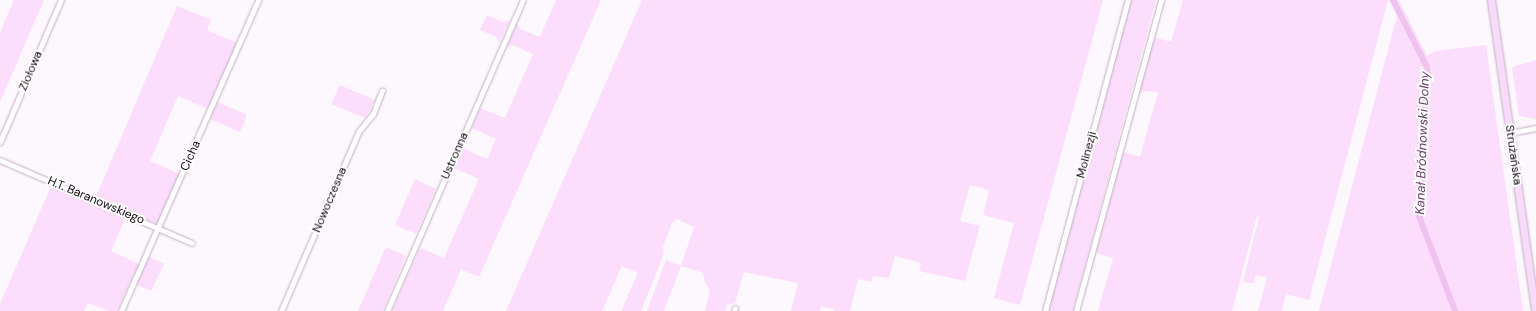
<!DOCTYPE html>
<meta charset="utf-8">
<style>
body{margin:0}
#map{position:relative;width:1536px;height:311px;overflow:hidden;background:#fdf8fd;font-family:"DM Sans",sans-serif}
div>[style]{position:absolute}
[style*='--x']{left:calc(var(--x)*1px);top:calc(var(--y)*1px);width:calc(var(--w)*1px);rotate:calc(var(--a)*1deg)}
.green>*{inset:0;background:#fcdefc}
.canal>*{height:6px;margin:-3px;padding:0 3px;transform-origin:3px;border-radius:3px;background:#eec3ee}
.roads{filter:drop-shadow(0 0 1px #c2acc2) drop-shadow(0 0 1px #c2acc2)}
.street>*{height:5px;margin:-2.5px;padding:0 2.5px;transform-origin:2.5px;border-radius:2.5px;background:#fff}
.secondary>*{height:7px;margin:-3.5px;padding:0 3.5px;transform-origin:3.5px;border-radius:3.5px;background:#f8daf9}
span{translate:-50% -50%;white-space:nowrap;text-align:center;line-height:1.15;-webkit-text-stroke:4px #fff;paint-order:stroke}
.street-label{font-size:12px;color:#110a12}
.water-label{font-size:13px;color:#6b376d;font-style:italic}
</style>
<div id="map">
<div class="green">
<i style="clip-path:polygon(14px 0,44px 0,0 102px,0 33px)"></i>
<i style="clip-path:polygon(556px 0,601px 0,479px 277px,461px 269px,443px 311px,392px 311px,420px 248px,444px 258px,479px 179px,454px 168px,463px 148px,487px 159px,496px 139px,472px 128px,480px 108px,505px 118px,533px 54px,513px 45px,507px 47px,517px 23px,520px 29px,540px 37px)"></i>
<i style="clip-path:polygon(642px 0,1103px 0,1020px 305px,994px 298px,1014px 223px,983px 215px,989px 190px,970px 185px,960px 221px,980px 226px,965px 281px,919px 271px,921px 263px,895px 256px,889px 278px,873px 276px,871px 282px,858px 279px,850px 311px,835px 311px,835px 309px,821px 307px,820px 311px,791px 311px,798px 283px,744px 272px,735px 303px,727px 305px,725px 311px,705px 311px,710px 290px,705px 283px,703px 273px,681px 266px,664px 311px,647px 311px,666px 260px,681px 266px,694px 227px,677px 219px,672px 223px,663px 247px,664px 254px,641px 311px,621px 311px,638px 273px,622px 266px,602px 311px,506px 311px)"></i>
<i style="clip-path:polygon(1131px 0,1156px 0,1073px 311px,1052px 311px,1048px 310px)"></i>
<i style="clip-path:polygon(1183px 0,1388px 0,1309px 300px,1286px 294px,1282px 311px,1258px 311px,1267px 277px,1256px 275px,1254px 283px,1243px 282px,1259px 217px,1257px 216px,1232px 311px,1098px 311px,1113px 258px,1096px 253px,1123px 152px,1140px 157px,1158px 92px,1143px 91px,1138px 95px,1154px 37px,1171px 42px)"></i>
<i style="clip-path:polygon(1389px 0,1399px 0,1427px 56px,1435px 51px,1486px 45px,1523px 311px,1319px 311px,1397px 16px)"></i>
<i style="clip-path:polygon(177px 6px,211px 20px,207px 30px,237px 43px,208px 109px,178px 96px,150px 161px,180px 174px,159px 221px,155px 223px,95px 199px)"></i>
<i style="clip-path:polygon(487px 15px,503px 22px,510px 20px,499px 43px,496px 37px,480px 30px)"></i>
<i style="clip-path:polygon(1536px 60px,1536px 119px,1519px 116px,1512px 67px)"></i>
<i style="clip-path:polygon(340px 85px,375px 100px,365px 118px,331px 104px)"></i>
<i style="clip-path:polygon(218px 102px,247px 115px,240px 132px,210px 119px)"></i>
<i style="clip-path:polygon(415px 179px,436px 189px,416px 234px,395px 225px)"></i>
<i style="clip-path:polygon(52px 184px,126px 217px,111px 251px,139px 264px,117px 311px,109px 311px,88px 303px,84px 311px,0 311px,0 304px)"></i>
<i style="clip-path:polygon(386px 247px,406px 256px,383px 311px,358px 311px)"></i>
<i style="clip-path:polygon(147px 256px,164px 264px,151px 291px,135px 284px)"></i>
</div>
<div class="canal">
<i style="--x:1393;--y:0;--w:75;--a:63.1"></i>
<i style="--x:1427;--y:67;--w:149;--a:93.1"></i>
<i style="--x:1419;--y:216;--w:102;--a:69.2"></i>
</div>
<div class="roads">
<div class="street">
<i style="--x:1510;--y:133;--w:26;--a:-11"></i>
<i style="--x:0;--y:142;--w:155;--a:-66.8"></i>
<i style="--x:0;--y:160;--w:209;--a:23.4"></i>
<i style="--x:121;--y:311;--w:340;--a:-66.2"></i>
<i style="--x:281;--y:311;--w:196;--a:-66.6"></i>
<i style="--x:359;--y:131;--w:22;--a:-51"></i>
<i style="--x:373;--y:114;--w:25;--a:-69"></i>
<i style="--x:387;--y:311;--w:339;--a:-66.4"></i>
<i style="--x:734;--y:311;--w:3;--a:-72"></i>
<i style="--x:1045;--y:311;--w:322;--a:-75.1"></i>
<i style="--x:1076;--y:311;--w:322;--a:-74.7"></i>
</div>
<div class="secondary">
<i style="--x:1491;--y:0;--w:314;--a:81.9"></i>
</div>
</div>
<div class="street-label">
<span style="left:31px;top:71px;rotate:-67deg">Ziołowa</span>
<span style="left:1087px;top:155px;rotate:-75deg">Molinezji</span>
<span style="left:1513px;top:155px;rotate:82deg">Strużańska</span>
<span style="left:191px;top:156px;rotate:-66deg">Cicha</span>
<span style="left:455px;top:156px;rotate:-66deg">Ustronna</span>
<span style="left:330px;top:200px;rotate:-67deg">Nowoczesna</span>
<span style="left:96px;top:201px;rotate:23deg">H.T. Baranowskiego</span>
</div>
<div class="water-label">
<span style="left:1423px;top:143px;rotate:-88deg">Kanał Bródnowski Dolny</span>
</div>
</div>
